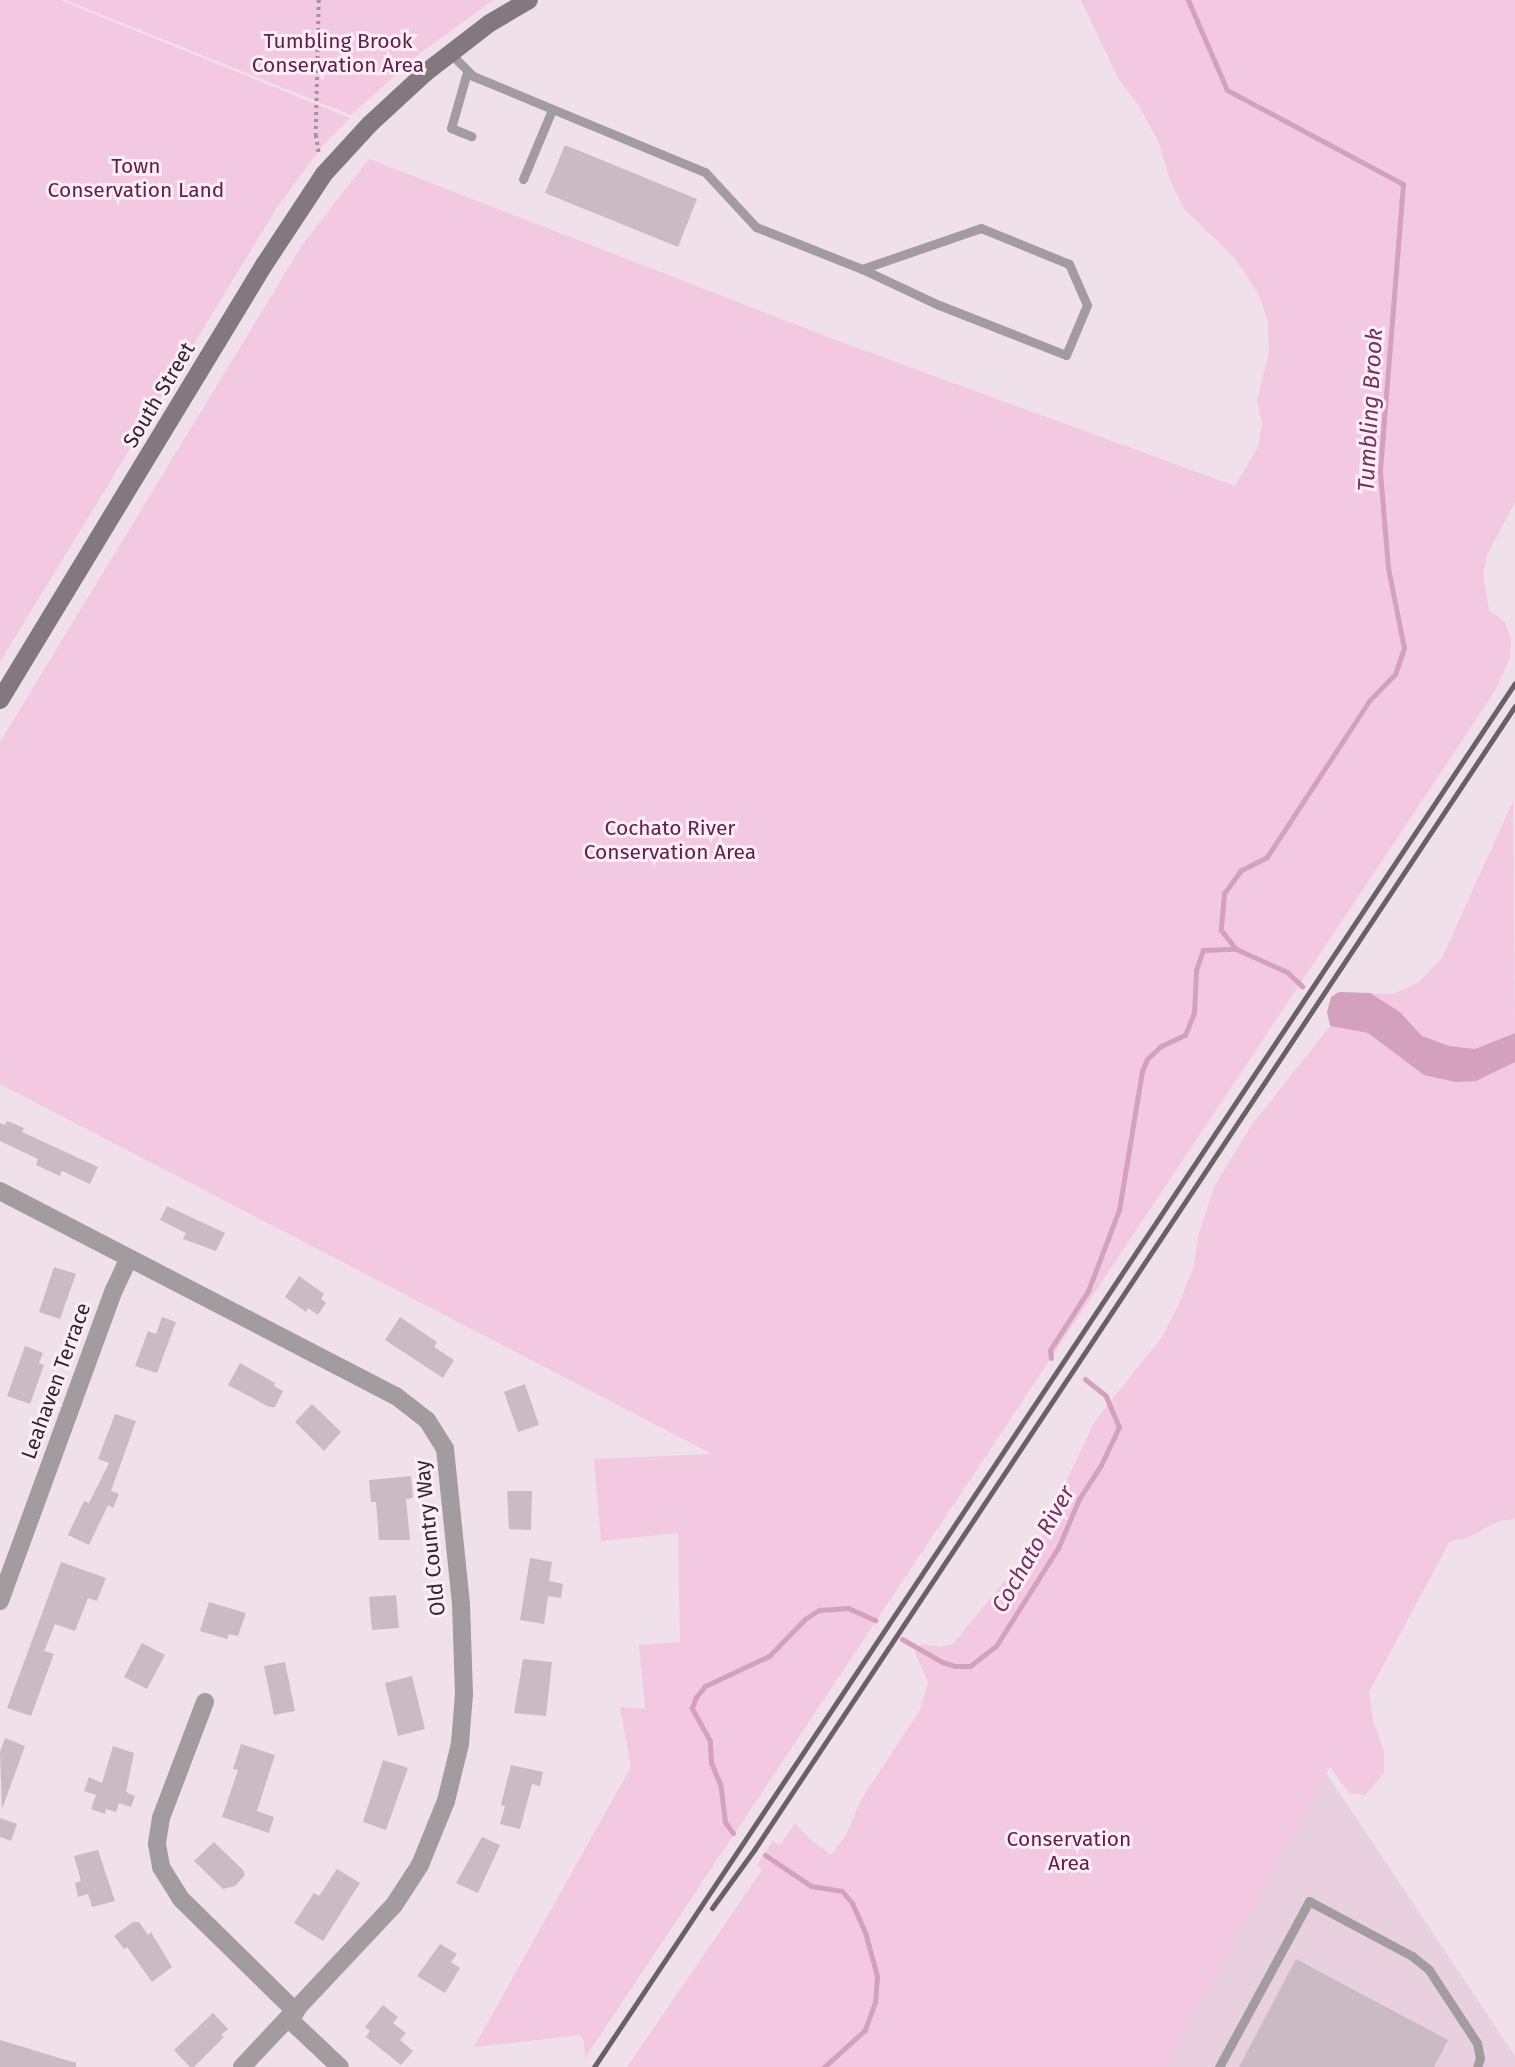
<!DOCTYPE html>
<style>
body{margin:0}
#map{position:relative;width:1515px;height:2067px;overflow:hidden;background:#f0e0e9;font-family:"Fira Sans",sans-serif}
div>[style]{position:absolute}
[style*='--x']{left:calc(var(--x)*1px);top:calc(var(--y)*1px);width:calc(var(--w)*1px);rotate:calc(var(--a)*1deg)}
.built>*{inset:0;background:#e8d0de}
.green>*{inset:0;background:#f3c8e1}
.water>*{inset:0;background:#d3a1be}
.stream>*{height:5px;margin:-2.5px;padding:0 2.5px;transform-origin:2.5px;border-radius:2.5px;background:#d3a1be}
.building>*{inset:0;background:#cabac3}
.path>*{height:3.5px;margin-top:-1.75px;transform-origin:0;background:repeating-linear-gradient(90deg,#a0949b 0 3.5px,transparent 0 7px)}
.lane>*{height:9px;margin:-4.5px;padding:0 4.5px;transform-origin:4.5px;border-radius:4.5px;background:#a29c9f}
.street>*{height:18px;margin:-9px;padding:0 9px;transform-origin:9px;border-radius:9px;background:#a29c9f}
.secondary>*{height:18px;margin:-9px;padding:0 9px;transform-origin:9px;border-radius:9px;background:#82787e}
.rail>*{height:5px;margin:-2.5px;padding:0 2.5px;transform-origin:2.5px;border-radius:2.5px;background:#6a6166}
span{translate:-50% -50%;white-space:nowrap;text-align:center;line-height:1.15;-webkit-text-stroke:6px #feedf6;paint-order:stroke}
.park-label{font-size:21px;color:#5f234a}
.street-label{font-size:21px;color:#2f292c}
.water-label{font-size:23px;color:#72355c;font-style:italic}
</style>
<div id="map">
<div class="built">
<i style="clip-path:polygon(1326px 1773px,1515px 2056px,1515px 2067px,1166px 2067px)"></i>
</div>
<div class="green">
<i style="clip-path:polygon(0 0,60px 0,350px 118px,323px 145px,278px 206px,0 662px)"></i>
<i style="clip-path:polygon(65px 0,493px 0,419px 54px,351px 115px)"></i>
<i style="clip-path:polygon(1081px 0,1515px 0,1515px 502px,1487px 555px,1483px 574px,1489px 610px,1505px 622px,1511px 639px,1510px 658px,1495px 691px,585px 2058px,584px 2041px,580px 2035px,474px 2047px,631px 1767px,620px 1707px,645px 1709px,639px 1645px,680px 1642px,678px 1533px,601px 1541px,594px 1459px,712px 1454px,0 1084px,0 742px,303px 244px,369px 159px,833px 339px,1235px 486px,1258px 447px,1262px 424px,1257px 401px,1269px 352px,1268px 321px,1258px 293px,1234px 257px,1184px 209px,1170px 180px,1159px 143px,1139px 106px,1118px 78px)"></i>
<i style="clip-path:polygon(1513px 801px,1515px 1033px,1475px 1049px,1449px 1046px,1422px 1036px,1400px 1012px,1370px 993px,1394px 994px,1419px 982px,1442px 958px)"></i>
<i style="clip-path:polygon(1330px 1026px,1368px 1033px,1424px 1075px,1476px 1081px,1515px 1062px,1515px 1519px,1499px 1521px,1467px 1538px,1450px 1541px,1369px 1692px,1373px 1721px,1384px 1751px,1384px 1773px,1365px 1795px,1349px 1793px,1330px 1767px,1166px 2067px,627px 2067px,762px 1870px,757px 1865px,773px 1841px,780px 1845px,795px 1823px,812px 1841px,831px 1855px,846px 1835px,861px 1800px,920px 1710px,928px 1683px,915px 1652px,922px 1644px,941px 1647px,953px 1644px,1046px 1531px,1062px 1490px,1095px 1421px,1162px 1337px,1178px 1306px,1194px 1266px,1198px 1237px,1214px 1187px,1251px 1126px)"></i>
</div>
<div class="water">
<i style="clip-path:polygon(1339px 992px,1370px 993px,1400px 1012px,1422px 1036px,1449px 1046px,1475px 1049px,1515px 1033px,1515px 1062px,1476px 1081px,1456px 1082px,1424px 1075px,1368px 1033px,1330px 1026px,1327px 1012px,1331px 997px)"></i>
</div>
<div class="stream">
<i style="--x:1188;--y:0;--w:98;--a:66.6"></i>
<i style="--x:1227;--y:90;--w:200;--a:28.1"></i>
<i style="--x:1403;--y:184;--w:289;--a:94.6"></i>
<i style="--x:1380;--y:472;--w:96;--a:85.2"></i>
<i style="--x:1388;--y:568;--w:82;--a:78.7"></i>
<i style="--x:1404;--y:648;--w:28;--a:109"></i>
<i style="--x:1395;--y:674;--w:37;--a:134"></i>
<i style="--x:1369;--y:701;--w:186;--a:123.2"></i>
<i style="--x:1267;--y:857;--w:29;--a:153"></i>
<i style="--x:1241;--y:870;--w:29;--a:126"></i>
<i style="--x:1224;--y:893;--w:37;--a:95"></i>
<i style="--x:1221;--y:930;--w:24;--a:52"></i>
<i style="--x:1051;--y:1358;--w:8;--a:-97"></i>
<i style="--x:1050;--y:1350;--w:70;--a:-57.2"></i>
<i style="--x:1088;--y:1291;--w:87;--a:-69.1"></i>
<i style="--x:1119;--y:1210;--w:141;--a:-80.6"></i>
<i style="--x:1142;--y:1071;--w:13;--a:-67"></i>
<i style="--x:1147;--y:1059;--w:19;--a:-43"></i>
<i style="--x:1161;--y:1046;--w:26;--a:-25"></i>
<i style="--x:1185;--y:1035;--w:24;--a:-68"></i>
<i style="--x:1194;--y:1013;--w:43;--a:-87.3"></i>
<i style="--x:1196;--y:970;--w:21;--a:-71"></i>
<i style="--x:1203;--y:950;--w:33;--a:-2"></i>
<i style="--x:1236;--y:949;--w:56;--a:24.3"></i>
<i style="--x:1287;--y:972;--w:21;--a:43"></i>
<i style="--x:902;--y:1639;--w:46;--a:29.9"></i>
<i style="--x:942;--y:1662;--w:14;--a:17"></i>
<i style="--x:955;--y:1666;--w:15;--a:0"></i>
<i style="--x:970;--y:1666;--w:33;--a:-38"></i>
<i style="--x:996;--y:1646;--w:116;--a:-57.7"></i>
<i style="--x:1058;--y:1548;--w:53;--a:-66.8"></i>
<i style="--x:1079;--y:1499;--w:40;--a:-57.1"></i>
<i style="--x:1101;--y:1465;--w:42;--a:-64.7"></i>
<i style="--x:1119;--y:1427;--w:34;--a:-113"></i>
<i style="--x:1106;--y:1396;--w:27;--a:-141"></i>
<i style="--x:733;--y:1833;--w:14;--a:-126"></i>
<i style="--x:725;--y:1822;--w:38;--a:-97"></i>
<i style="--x:720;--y:1784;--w:23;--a:-113"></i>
<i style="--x:711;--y:1763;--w:22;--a:-93"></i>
<i style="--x:710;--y:1741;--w:38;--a:-119"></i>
<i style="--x:692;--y:1708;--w:12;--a:-70"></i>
<i style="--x:696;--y:1697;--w:14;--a:-51"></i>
<i style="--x:705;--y:1686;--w:71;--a:-25.1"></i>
<i style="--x:769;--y:1656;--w:52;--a:-45.8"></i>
<i style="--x:805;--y:1619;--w:17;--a:-33"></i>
<i style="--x:819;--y:1610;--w:29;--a:-4"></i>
<i style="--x:848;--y:1608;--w:30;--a:24"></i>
<i style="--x:765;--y:1855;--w:55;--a:34"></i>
<i style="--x:811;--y:1886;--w:31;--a:9"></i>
<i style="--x:842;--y:1891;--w:16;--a:50"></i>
<i style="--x:852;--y:1903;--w:32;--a:66"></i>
<i style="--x:865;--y:1932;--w:46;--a:74.7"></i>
<i style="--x:877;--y:1976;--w:26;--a:94"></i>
<i style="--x:875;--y:2002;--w:30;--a:110"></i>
<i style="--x:865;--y:2030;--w:55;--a:137.9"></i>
</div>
<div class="building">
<i style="clip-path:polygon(565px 145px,697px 199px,678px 247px,545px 193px)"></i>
<i style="clip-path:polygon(7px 1121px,24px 1128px,22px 1132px,98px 1167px,90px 1184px,62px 1171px,60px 1176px,36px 1165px,38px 1159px,0 1141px,0 1123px,5px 1125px)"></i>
<i style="clip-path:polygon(167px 1206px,225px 1233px,216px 1251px,183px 1239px,186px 1233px,160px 1220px)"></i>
<i style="clip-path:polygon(54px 1267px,76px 1274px,60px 1319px,39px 1312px)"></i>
<i style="clip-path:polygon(299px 1276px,324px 1294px,321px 1299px,326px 1303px,318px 1315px,308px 1308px,306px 1312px,285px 1297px)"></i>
<i style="clip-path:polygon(162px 1317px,176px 1322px,157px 1373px,135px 1366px,148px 1331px,156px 1334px)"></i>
<i style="clip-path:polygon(400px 1317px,437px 1342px,434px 1347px,454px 1360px,443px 1378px,385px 1340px)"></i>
<i style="clip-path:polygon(25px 1346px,43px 1353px,39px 1363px,44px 1365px,30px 1404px,7px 1396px)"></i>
<i style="clip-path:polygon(240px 1363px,275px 1383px,274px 1386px,283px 1391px,275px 1407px,269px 1407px,228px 1385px)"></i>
<i style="clip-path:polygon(525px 1384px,539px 1425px,518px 1432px,504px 1392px)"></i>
<i style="clip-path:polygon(312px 1404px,341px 1432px,324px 1451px,295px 1422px)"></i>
<i style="clip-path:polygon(115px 1414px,136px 1421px,111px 1491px,119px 1494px,113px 1508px,108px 1505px,89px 1545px,68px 1535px,84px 1501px,89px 1503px,109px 1463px,98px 1459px)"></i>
<i style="clip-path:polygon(411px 1476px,413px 1498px,406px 1499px,410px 1540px,379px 1540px,376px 1502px,371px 1502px,369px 1480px)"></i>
<i style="clip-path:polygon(507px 1491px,532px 1491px,531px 1530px,509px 1529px)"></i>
<i style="clip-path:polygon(530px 1558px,552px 1562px,549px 1581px,563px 1584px,561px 1598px,548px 1596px,544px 1624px,520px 1620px)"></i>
<i style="clip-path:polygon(61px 1562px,106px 1578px,97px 1601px,88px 1598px,75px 1631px,55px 1624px,44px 1651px,54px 1654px,31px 1716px,7px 1708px)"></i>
<i style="clip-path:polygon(396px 1595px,399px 1628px,372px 1630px,369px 1597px)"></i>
<i style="clip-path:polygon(209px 1602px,246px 1613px,238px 1636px,229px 1634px,227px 1639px,200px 1631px)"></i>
<i style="clip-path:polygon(142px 1643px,165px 1655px,147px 1689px,124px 1677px)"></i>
<i style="clip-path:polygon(523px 1659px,552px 1662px,546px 1716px,514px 1713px)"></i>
<i style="clip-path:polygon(285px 1662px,295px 1711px,274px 1715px,264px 1666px)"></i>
<i style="clip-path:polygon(412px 1676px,425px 1729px,398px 1736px,385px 1683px)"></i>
<i style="clip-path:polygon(5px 1738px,25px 1746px,2px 1809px,0 1752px)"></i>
<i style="clip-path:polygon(241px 1744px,275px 1755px,257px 1811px,274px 1817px,269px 1833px,222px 1817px,238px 1770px,233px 1769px)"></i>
<i style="clip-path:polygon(113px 1746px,134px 1753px,126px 1792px,135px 1796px,131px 1807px,119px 1803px,116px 1812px,106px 1809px,105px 1814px,91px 1809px,96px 1795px,84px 1791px,89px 1777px,102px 1783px)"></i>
<i style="clip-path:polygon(383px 1760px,408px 1768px,386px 1830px,363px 1822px)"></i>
<i style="clip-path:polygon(511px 1765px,543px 1772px,540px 1786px,532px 1784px,520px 1829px,500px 1824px,505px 1806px,501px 1805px)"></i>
<i style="clip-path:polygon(0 1818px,17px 1824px,11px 1841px,0 1837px)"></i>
<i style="clip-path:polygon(482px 1837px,500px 1845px,478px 1893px,456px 1883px)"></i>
<i style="clip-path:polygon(214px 1842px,243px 1870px,245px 1875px,235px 1886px,223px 1889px,194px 1861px)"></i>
<i style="clip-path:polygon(98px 1850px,115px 1901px,92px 1907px,88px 1894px,78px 1897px,75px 1883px,81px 1881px,74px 1856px)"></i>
<i style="clip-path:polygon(337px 1869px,360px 1883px,323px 1941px,294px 1923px,314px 1893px,319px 1896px)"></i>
<i style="clip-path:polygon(133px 1922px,139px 1922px,148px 1935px,151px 1932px,172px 1967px,152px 1982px,127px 1947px,124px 1949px,114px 1936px)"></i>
<i style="clip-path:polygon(440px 1944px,457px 1954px,451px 1962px,460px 1968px,445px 1993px,417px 1976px)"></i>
<i style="clip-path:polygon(1296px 1959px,1448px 2040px,1434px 2067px,1239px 2067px)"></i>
<i style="clip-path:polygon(383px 2005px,398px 2017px,393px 2023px,406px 2033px,400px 2040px,413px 2051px,401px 2065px,366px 2037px,370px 2031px,365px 2027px)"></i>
<i style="clip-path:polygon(213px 2013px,228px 2029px,221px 2035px,224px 2037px,194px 2067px,190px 2067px,174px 2050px)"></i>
<i style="clip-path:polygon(0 2040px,76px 2063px,76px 2067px,0 2067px)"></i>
</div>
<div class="path">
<i style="--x:319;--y:0;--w:135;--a:91.3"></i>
<i style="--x:316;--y:135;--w:20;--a:81"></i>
</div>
<div class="lane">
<i style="--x:450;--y:53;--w:33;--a:45"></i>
<i style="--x:473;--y:76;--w:251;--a:22.5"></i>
<i style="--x:705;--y:172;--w:75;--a:47.2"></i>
<i style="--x:756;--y:227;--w:114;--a:21.6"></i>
<i style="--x:862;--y:269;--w:85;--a:25.1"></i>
<i style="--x:939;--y:305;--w:136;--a:21.5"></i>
<i style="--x:1066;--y:355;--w:54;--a:-67.2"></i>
<i style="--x:1087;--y:305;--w:45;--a:-113.7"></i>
<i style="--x:1069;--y:264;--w:95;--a:-157.8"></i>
<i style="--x:981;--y:228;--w:126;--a:161"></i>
<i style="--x:467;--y:72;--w:58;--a:105.9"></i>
<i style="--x:451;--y:128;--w:22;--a:22"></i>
<i style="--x:523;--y:179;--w:75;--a:-67.2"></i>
<i style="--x:1219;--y:2067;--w:189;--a:-61.5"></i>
<i style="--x:1309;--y:1901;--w:117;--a:28.1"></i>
<i style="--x:1412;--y:1956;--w:22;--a:39"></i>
<i style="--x:1429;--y:1970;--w:87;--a:56.7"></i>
<i style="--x:1477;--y:2043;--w:15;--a:79"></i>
<i style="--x:1480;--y:2058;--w:9;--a:108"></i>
</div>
<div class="street">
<i style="--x:0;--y:1191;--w:446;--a:27.4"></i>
<i style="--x:396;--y:1396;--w:39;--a:38"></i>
<i style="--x:427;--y:1420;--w:34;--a:58"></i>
<i style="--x:445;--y:1449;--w:156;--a:84.1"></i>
<i style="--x:461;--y:1604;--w:90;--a:88.1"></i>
<i style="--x:464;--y:1694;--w:50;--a:94.6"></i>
<i style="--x:460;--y:1744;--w:59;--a:103.8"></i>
<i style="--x:446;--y:1801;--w:69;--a:112.1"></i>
<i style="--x:420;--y:1865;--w:48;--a:123"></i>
<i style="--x:394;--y:1905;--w:222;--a:133.2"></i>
<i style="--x:0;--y:1601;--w:331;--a:-69.9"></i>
<i style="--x:114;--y:1290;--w:35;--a:-65"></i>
<i style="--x:205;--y:1702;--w:124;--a:110.8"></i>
<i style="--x:161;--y:1818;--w:26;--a:99"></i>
<i style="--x:157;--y:1844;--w:23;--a:80"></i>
<i style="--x:161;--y:1867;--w:38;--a:58"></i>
<i style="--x:181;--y:1899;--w:161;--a:44.5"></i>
<i style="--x:289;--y:2019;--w:70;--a:43.3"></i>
</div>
<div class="secondary">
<i style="--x:0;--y:700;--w:509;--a:-58.75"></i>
<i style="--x:264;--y:265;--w:109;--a:-56.6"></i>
<i style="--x:324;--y:174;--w:68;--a:-47.4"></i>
<i style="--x:370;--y:124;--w:75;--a:-42.8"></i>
<i style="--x:425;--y:73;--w:82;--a:-37.6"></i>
<i style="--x:490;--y:23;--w:45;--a:-30.5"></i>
</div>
<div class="rail">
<i style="--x:712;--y:1908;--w:72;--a:-54.1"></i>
<i style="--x:754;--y:1850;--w:1374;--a:-56.37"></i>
<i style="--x:594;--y:2067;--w:1662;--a:-56.36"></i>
</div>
<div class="park-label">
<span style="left:338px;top:53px">Tumbling Brook<br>Conservation Area</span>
<span style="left:136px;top:178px">Town<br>Conservation Land</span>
<span style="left:670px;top:840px">Cochato River<br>Conservation Area</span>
<span style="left:1069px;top:1851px">Conservation<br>Area</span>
</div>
<div class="street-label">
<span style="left:159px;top:395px;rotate:-59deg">South Street</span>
<span style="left:56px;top:1381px;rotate:-70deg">Leahaven Terrace</span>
<span style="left:430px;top:1538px;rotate:-96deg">Old Country Way</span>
</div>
<div class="water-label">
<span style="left:1370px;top:410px;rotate:-87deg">Tumbling Brook</span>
<span style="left:1033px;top:1549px;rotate:-60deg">Cochato River</span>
</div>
</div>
